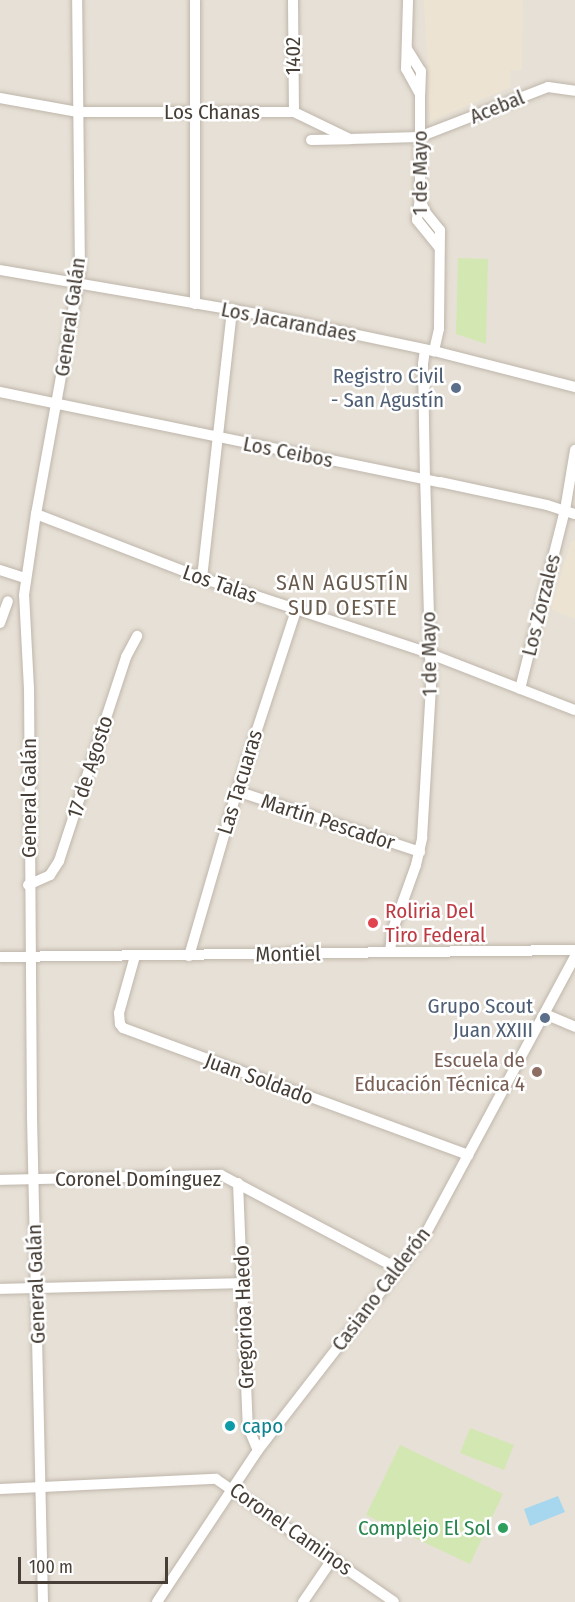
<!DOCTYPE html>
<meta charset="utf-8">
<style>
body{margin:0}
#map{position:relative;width:575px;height:1602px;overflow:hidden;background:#f4efe8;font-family:"Fira Sans Condensed",sans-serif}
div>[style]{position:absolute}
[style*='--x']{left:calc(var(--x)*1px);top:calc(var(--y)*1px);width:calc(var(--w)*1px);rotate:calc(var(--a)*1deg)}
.residential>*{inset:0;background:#e7e0d6}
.education>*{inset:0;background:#ece3d2}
.green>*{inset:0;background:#d3e7b2}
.water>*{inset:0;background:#a6d7ef}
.roads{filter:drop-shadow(0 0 2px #bfb6ab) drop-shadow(0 0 2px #bfb6ab)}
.minor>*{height:10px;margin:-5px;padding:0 5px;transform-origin:5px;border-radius:5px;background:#fff}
.dots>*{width:16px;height:16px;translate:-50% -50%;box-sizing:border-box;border:3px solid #fff;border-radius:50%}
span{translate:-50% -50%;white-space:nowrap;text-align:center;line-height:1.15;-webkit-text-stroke:5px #fff;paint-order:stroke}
.street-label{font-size:21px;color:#473f37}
.service-label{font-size:21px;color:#4e5e75}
.right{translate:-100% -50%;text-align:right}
.health-label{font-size:21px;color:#be3a42}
.left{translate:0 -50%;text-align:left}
.education-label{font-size:21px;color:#785e54}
.culture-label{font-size:21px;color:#0d838f}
.leisure-label{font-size:21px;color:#27864d}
.neighbourhood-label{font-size:22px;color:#695c4e;letter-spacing:1.5px}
.scale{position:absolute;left:18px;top:1557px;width:150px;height:27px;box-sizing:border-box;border:3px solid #473f37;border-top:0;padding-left:8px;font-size:18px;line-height:21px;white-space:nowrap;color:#473f37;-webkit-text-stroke:4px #fff;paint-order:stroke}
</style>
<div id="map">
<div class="residential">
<i style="clip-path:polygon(0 0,575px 0,575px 1602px,0 1602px)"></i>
</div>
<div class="education">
<i style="clip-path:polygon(424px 0,523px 0,522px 70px,510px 70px,510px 87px,430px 122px)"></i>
<i style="clip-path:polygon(575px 540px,575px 619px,550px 609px,571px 542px)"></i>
</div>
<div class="green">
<i style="clip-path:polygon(458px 258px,488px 259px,486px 344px,456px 334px)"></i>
<i style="clip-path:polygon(470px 1428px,514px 1445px,504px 1470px,460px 1453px)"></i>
<i style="clip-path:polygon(400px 1445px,503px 1494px,470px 1564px,366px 1515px)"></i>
</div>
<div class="water">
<i style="clip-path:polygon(558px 1496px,565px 1512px,530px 1526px,524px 1509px)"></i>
</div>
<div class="roads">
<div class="minor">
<i style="--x:293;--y:0;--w:112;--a:89.5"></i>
<i style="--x:407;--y:49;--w:26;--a:58"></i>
<i style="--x:421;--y:71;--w:23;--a:92"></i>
<i style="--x:420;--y:94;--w:29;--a:-119"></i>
<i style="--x:406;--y:69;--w:69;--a:-88.3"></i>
<i style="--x:420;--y:94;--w:104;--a:90"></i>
<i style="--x:420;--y:198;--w:22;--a:98"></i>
<i style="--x:417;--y:220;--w:35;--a:51"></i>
<i style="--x:0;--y:98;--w:79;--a:10.2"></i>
<i style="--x:78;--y:112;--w:216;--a:0"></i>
<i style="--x:294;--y:112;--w:62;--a:25.7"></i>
<i style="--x:350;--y:139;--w:69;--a:-1.7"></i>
<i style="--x:419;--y:137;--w:138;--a:-21.2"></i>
<i style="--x:548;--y:87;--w:27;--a:8"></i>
<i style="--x:311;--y:140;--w:39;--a:-1"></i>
<i style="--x:420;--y:200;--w:14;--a:65"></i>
<i style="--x:426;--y:213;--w:22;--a:51"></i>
<i style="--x:440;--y:230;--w:99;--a:90.6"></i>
<i style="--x:439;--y:329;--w:23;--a:103"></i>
<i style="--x:0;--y:270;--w:262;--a:9.7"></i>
<i style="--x:258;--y:314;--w:180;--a:11.9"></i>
<i style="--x:434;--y:351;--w:146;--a:14.3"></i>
<i style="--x:195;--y:304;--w:304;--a:-90"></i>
<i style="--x:0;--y:392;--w:449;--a:11.6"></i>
<i style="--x:440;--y:482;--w:109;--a:12.1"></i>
<i style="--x:547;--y:505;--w:29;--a:18"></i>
<i style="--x:36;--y:514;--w:178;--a:21.1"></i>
<i style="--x:202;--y:578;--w:230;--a:18.3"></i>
<i style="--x:420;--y:650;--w:166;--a:21.2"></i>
<i style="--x:0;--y:570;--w:26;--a:18"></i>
<i style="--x:202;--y:578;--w:271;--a:-83.6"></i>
<i style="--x:0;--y:623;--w:23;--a:-70"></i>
<i style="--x:520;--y:689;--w:185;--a:-75.9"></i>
<i style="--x:565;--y:510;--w:61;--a:-80.5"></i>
<i style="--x:237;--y:791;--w:193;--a:18.4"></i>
<i style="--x:28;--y:885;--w:24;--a:-24"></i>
<i style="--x:50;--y:875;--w:17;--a:-57"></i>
<i style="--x:59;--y:861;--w:215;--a:-71.8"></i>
<i style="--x:126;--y:657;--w:24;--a:-62"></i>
<i style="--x:390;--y:952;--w:23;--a:-83"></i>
<i style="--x:393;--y:929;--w:68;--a:-70.2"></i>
<i style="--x:416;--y:865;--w:28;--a:-77"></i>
<i style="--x:422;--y:838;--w:150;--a:-86.6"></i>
<i style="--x:431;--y:688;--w:209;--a:-91.6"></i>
<i style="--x:425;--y:479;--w:115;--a:-91"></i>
<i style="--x:423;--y:364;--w:14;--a:-82"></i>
<i style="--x:135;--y:956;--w:59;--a:105.7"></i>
<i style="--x:119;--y:1013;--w:11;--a:85"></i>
<i style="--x:120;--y:1024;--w:5;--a:53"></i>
<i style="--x:123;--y:1028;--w:368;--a:20.2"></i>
<i style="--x:189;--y:956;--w:172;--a:-73.8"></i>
<i style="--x:237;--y:791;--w:190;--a:-71.9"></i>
<i style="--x:0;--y:957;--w:575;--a:-0.7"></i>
<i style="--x:545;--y:1014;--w:33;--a:23"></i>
<i style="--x:0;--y:1180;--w:221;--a:-1.3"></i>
<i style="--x:221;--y:1175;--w:199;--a:27.9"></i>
<i style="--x:238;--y:1183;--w:244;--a:87.7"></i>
<i style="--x:248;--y:1427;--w:25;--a:67"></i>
<i style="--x:0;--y:1289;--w:242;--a:-1.4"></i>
<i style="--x:0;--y:1489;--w:216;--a:-2.7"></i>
<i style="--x:216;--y:1479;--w:216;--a:34.6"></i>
<i style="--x:43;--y:1602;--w:487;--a:-91.3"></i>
<i style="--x:32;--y:1115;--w:426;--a:-90.4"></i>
<i style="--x:29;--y:689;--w:94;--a:-93"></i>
<i style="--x:24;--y:595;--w:82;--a:-81.6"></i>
<i style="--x:36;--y:514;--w:245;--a:-79.7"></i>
<i style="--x:80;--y:273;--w:273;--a:-90.6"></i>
<i style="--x:157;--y:1602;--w:182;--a:-56.4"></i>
<i style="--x:258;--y:1450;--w:272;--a:-52.2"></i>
<i style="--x:425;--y:1235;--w:316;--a:-61.7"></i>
<i style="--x:303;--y:1602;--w:53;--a:-55.7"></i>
</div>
</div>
<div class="dots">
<i style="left:456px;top:388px;background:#5c6f8a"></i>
<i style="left:373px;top:923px;background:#e0444e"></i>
<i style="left:545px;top:1018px;background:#5c6f8a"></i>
<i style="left:537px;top:1072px;background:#8d6e63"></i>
<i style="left:230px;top:1426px;background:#0f9aa8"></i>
<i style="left:503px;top:1528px;background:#2e9e5b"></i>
</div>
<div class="street-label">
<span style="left:293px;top:56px;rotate:-90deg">1402</span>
<span style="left:497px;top:107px;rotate:-22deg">Acebal</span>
<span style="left:212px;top:112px">Los Chanas</span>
<span style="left:420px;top:173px;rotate:-90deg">1 de Mayo</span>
<span style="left:70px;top:317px;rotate:-82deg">General Galán</span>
<span style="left:289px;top:322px;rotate:11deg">Los Jacarandaes</span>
<span style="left:288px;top:452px;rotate:11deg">Los Ceibos</span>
<span style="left:220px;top:584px;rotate:19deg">Los Talas</span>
<span style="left:541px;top:605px;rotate:-76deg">Los Zorzales</span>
<span style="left:429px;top:654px;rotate:-91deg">1 de Mayo</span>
<span style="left:90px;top:767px;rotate:-72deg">17 de Agosto</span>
<span style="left:240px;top:782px;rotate:-73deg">Las Tacuaras</span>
<span style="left:29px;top:798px;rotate:-90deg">General Galán</span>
<span style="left:328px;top:822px;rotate:18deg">Martín Pescador</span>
<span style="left:288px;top:954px;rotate:-1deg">Montiel</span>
<span style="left:259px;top:1079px;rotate:20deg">Juan Soldado</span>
<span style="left:138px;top:1179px">Coronel Domínguez</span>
<span style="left:36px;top:1284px;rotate:-92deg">General Galán</span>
<span style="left:381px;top:1289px;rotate:-53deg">Casiano Calderón</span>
<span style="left:244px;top:1317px;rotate:-92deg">Gregorioa Haedo</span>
<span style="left:291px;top:1529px;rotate:35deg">Coronel Caminos</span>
</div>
<div class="service-label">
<span class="right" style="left:444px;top:388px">Registro Civil<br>- San Agustín</span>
<span class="right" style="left:533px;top:1018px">Grupo Scout<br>Juan XXIII</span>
</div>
<div class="health-label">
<span class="left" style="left:385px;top:923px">Roliria Del<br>Tiro Federal</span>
</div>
<div class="education-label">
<span class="right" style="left:525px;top:1072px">Escuela de<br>Educación Técnica 4</span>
</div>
<div class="culture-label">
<span class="left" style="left:242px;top:1426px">capo</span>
</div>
<div class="leisure-label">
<span class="right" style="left:491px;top:1528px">Complejo El Sol</span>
</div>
<div class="neighbourhood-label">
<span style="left:343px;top:595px">SAN AGUSTÍN<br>SUD OESTE</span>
</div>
<div class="scale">100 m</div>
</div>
